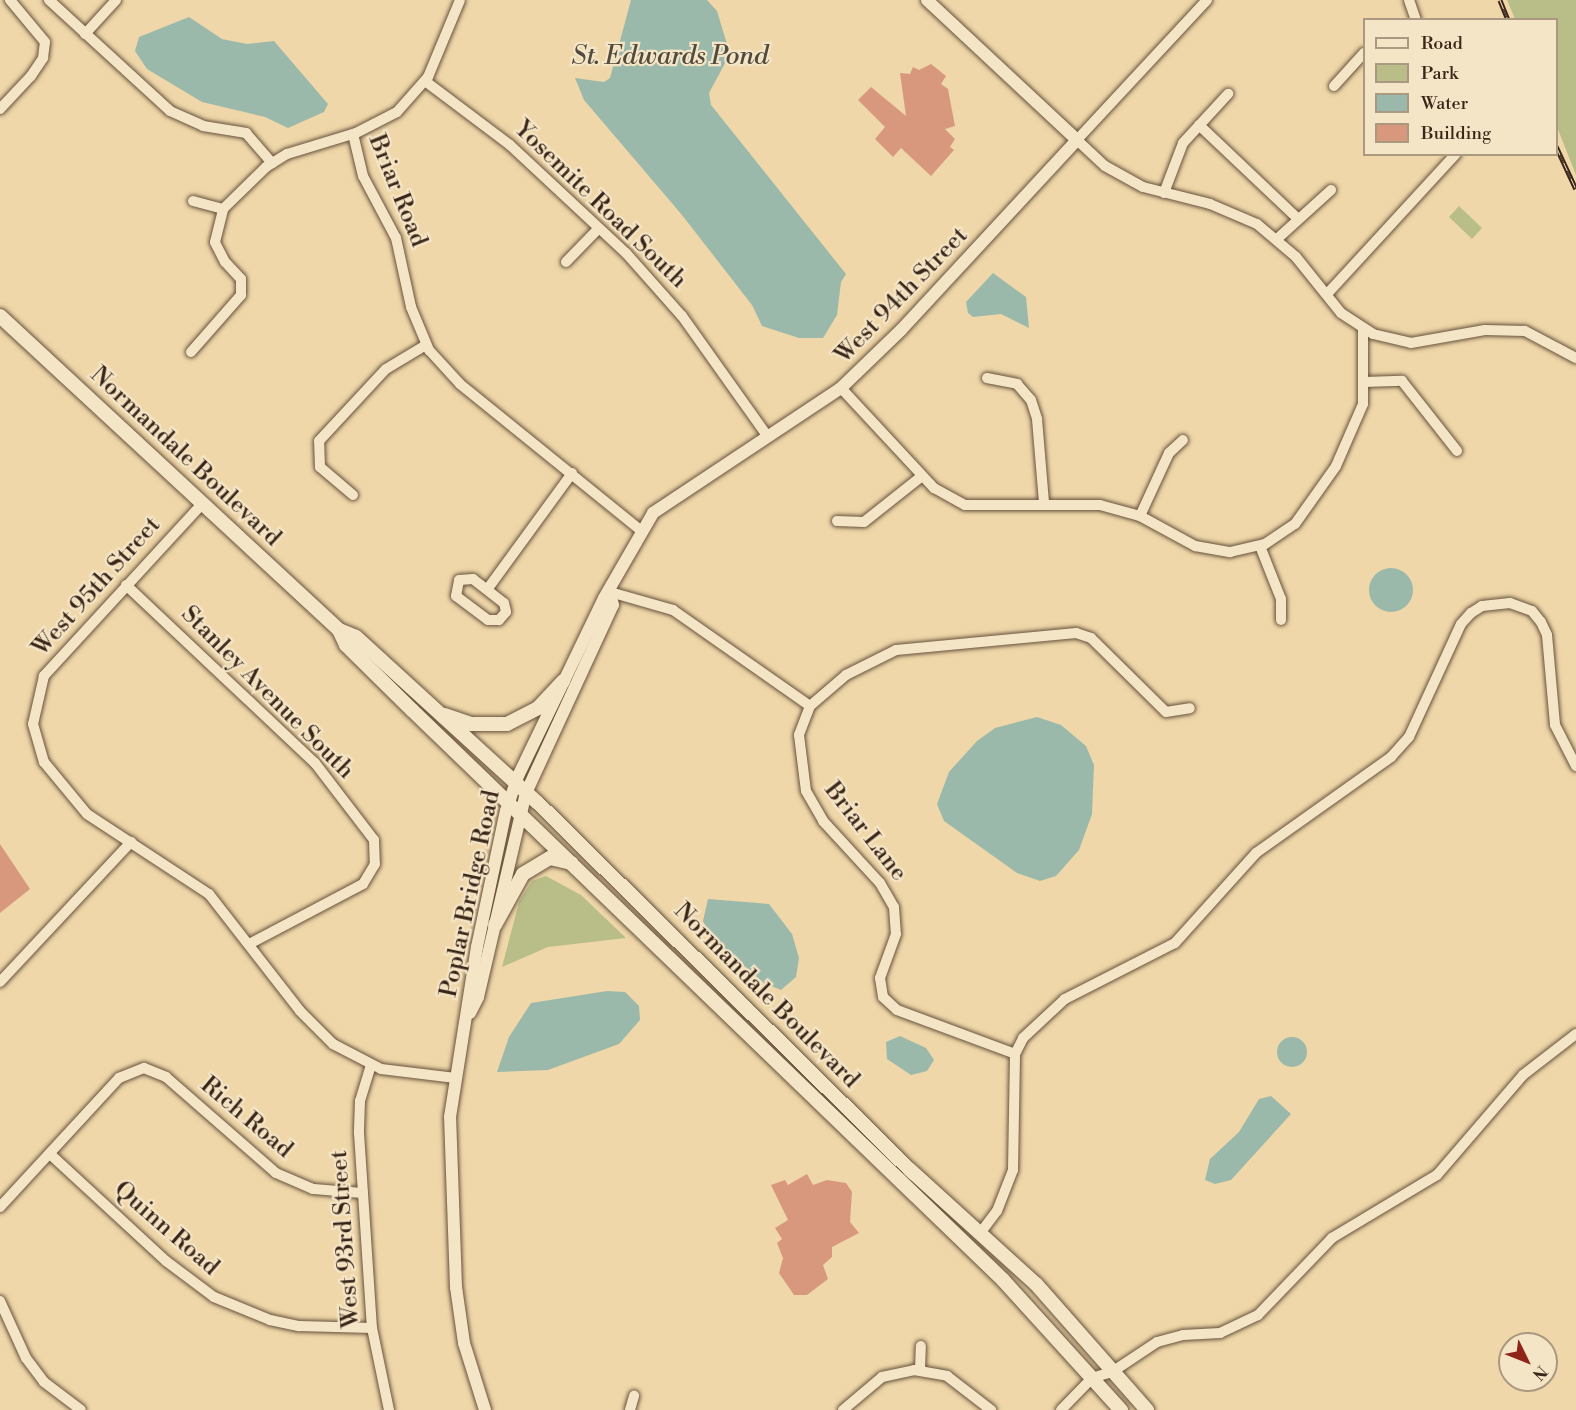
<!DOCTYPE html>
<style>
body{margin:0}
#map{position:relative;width:1576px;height:1410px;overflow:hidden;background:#efd7a9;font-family:"Libre Bodoni",serif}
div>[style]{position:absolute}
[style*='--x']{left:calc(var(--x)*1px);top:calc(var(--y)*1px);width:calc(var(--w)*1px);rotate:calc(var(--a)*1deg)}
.green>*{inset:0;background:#b9be88}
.water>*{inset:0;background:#9ab9aa}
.round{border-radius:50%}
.building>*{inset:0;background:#d8987e}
.roads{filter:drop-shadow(0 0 2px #67523d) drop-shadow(0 0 2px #67523d)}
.minor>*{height:10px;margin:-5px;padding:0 5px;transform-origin:5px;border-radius:5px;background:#f5e5c7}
.tertiary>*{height:12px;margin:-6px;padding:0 6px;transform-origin:6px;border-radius:6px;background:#f5e5c7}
.secondary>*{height:14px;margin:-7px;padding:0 7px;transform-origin:7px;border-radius:7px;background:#f5e5c7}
.rail>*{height:5px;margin-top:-2.5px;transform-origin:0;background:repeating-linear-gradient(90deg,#f5e5c7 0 9px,#3a2519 0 18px);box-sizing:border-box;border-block:2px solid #3a2519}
span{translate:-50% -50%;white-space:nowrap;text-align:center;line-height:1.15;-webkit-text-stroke:4.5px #f5e5c7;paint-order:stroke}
.street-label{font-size:24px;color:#3a2519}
.water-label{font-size:26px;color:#524a3d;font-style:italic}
.legend{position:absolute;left:1363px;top:18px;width:195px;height:138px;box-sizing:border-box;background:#f5e5c7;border:2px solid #aa9881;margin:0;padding:8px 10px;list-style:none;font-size:18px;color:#3a2519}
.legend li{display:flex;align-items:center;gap:12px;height:30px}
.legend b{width:30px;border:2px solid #aa9881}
.north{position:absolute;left:1498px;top:1332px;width:60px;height:60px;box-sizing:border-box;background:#f5e5c7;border:2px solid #aa9881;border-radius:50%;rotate:133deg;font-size:16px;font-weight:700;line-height:24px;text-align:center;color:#3a2519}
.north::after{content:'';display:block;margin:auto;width:21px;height:27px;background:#8f2418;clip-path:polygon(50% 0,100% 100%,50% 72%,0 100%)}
</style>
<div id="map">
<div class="green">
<i style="clip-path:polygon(1507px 0,1576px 0,1576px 175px,1557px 127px,1556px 20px,1515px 19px)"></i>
<i style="clip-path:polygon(1459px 206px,1482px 228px,1472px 239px,1449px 217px)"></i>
<i style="clip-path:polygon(546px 876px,581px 895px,626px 938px,548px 947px,502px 967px,519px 902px,532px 881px)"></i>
</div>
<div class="water">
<i style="clip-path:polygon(631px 0,707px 0,717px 11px,730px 54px,709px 93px,711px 105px,846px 274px,841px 282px,837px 315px,823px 338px,799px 338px,762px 326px,752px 305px,682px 215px,584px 100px,575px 78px,604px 82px,610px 78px)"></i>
<i style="clip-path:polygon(189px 17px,222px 39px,247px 44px,274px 41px,328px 104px,324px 112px,288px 128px,265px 117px,202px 102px,147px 69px,135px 51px,139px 37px)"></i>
<i style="clip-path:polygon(993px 273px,1026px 297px,1029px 328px,1001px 314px,973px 317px,968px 313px,966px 302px)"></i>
<i class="round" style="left:1369px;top:568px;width:44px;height:44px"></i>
<i style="clip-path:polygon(1037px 717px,1061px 725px,1086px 746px,1094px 765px,1092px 814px,1079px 850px,1056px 876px,1040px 881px,1017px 873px,944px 821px,937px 804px,949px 772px,977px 741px,995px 728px)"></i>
<i style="clip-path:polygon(708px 899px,769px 904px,792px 934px,799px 958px,796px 977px,781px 990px,764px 983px,710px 936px,703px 921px)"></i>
<i style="clip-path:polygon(607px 991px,625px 992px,639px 1006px,640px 1020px,619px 1044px,548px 1070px,497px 1072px,509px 1037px,531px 1003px)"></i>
<i style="clip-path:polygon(900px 1036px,926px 1048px,934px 1060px,927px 1071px,911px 1075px,887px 1059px,886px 1042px)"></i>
<i class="round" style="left:1277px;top:1037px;width:30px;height:30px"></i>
<i style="clip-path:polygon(1271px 1096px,1291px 1114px,1231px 1180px,1215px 1184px,1205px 1180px,1210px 1159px,1239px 1132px,1259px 1099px)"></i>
</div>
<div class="building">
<i style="clip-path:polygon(931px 64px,946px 76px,941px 84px,948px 89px,955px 126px,945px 129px,955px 139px,950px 147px,954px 150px,931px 176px,901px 148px,893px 157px,875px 139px,885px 127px,858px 100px,871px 87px,906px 116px,900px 73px,910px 74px,913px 67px,919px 70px)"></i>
<i style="clip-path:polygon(0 844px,30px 889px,0 913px)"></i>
<i style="clip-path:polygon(807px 1174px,813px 1185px,827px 1180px,846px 1183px,852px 1192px,850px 1222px,859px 1233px,832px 1247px,832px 1257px,823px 1265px,828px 1279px,807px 1295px,794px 1295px,779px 1273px,783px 1258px,777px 1243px,782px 1239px,775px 1228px,788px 1220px,771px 1185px,785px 1180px,788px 1185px)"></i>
</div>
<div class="roads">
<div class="minor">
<i style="--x:49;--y:0;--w:164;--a:42.5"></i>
<i style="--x:170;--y:111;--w:36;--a:24"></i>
<i style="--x:203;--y:126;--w:44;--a:9.2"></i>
<i style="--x:246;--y:133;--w:40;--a:49"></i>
<i style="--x:1207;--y:0;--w:191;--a:132.9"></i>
<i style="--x:1077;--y:140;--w:38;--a:43"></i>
<i style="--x:1105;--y:166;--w:43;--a:28.9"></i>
<i style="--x:1143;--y:187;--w:69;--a:14.2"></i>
<i style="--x:1210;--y:204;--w:51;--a:23.1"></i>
<i style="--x:1257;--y:224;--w:51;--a:40.2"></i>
<i style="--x:1296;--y:257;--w:72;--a:51.2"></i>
<i style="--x:1341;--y:313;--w:38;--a:33"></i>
<i style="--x:1373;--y:334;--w:39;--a:13"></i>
<i style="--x:1411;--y:343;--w:75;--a:-10"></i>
<i style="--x:1485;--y:330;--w:40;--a:1.4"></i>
<i style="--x:1525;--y:331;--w:58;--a:27.9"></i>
<i style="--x:1409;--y:0;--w:21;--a:71"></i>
<i style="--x:85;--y:34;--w:46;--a:-47.6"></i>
<i style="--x:425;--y:81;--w:106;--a:37"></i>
<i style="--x:510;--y:145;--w:158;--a:43"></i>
<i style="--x:626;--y:253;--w:84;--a:48.4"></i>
<i style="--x:682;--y:316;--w:148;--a:54.6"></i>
<i style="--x:1334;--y:86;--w:45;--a:-47.7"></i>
<i style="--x:0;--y:109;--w:45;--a:-46.8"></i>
<i style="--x:31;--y:76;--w:22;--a:-56"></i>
<i style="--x:43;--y:58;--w:16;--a:-83"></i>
<i style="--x:45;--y:42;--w:55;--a:-129.8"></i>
<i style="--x:1199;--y:125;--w:134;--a:43.5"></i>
<i style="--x:353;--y:134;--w:43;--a:76.6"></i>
<i style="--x:363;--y:176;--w:70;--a:62"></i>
<i style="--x:396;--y:238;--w:71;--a:77.7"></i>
<i style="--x:411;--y:307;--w:47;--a:67.3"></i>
<i style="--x:429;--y:350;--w:46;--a:47.6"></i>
<i style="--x:460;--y:384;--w:232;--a:39"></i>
<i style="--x:1164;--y:193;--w:53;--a:-69.2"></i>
<i style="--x:1183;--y:143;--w:67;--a:-47.4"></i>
<i style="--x:193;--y:201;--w:31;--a:15"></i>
<i style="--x:1277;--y:239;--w:73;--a:-42.2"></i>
<i style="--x:566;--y:262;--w:47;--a:-45.9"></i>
<i style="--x:1328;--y:293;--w:189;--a:-47.4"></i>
<i style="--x:191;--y:352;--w:76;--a:-48.7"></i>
<i style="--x:241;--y:295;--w:16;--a:-90"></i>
<i style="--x:241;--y:279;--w:23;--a:-133"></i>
<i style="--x:225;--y:262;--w:22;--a:-117"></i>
<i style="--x:215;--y:242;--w:34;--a:-76"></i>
<i style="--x:223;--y:209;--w:60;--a:-44.3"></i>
<i style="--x:266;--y:167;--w:25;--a:-32"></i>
<i style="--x:287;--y:154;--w:72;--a:-16.9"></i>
<i style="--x:356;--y:133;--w:46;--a:-27.1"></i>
<i style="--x:397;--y:112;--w:47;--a:-48.5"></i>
<i style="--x:428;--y:77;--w:83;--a:-67.4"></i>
<i style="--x:987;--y:378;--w:31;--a:11"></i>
<i style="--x:1017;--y:384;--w:21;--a:49"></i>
<i style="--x:1031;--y:400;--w:20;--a:72"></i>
<i style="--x:1037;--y:419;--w:84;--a:85.2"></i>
<i style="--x:1364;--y:382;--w:38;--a:-2"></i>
<i style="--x:1402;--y:381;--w:89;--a:51.8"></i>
<i style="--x:841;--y:388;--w:137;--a:47.1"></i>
<i style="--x:934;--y:488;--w:35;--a:29"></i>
<i style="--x:965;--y:505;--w:135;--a:0"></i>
<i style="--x:1100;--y:505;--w:41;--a:15.4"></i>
<i style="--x:1140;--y:516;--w:63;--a:28.6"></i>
<i style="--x:1195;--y:546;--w:36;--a:10"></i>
<i style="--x:1230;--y:552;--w:36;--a:-13"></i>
<i style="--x:1265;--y:544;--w:36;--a:-34"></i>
<i style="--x:1295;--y:524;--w:71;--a:-54.7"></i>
<i style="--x:1336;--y:466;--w:68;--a:-66.5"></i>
<i style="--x:1363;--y:404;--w:75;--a:-90"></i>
<i style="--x:353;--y:495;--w:43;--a:-139.7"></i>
<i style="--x:320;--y:467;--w:26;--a:-92"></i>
<i style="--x:319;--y:441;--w:98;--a:-47.1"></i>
<i style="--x:386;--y:369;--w:47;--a:-31"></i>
<i style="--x:202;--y:504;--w:234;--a:132.6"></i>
<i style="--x:44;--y:676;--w:49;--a:102.9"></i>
<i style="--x:33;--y:724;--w:40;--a:74"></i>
<i style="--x:44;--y:762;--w:67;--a:50.4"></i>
<i style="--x:87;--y:814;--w:146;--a:33.3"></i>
<i style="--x:209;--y:894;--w:148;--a:52.1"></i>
<i style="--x:300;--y:1011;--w:47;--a:45"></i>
<i style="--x:333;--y:1044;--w:54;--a:27.5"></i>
<i style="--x:381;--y:1069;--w:75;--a:6.9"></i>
<i style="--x:1140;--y:516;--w:69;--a:-65.3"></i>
<i style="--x:1169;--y:453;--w:19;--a:-43"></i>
<i style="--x:837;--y:521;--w:27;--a:2"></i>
<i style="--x:864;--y:522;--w:74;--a:-38.4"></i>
<i style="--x:1260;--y:546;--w:57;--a:68.4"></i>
<i style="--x:1281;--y:599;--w:21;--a:90"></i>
<i style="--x:473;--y:579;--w:39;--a:38"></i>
<i style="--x:504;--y:603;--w:9;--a:77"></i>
<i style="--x:506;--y:612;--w:11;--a:131"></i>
<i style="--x:499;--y:620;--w:11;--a:180"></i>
<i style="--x:488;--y:620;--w:40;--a:-143"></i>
<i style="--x:456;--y:596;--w:16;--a:-79"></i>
<i style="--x:459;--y:580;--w:14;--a:-4"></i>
<i style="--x:126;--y:585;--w:260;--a:43.3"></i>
<i style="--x:315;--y:763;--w:97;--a:52.5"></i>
<i style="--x:374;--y:840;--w:24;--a:88"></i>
<i style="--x:375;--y:864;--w:23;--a:121"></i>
<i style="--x:363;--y:884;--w:129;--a:152.2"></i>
<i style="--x:489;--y:587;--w:141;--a:-53.9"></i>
<i style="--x:610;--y:592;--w:66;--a:15.9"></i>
<i style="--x:673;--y:610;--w:167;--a:35"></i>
<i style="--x:810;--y:706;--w:31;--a:111"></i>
<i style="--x:799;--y:735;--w:56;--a:82.9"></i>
<i style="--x:806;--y:791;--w:34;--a:60"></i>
<i style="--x:823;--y:821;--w:84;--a:47.4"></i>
<i style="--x:880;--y:883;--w:28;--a:60"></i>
<i style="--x:894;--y:907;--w:27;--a:86"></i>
<i style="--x:896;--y:934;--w:47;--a:110"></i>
<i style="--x:880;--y:978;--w:19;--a:81"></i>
<i style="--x:883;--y:997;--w:19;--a:43"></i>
<i style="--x:897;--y:1010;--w:126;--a:20.4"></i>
<i style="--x:810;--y:706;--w:48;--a:-40.7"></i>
<i style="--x:846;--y:675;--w:56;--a:-26.6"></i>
<i style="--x:896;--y:650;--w:181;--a:-5.4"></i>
<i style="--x:1076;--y:633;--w:16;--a:18"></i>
<i style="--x:1091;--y:638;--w:105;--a:44.6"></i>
<i style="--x:1166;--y:712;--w:24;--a:-9"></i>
<i style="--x:0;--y:982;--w:192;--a:-46.9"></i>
<i style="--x:371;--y:1065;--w:38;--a:107"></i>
<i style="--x:360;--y:1101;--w:32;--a:92"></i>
<i style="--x:359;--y:1133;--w:195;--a:86.2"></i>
<i style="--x:372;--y:1328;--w:84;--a:78.3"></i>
<i style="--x:50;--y:1154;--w:158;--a:42.7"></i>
<i style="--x:166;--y:1261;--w:60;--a:36.9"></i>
<i style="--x:214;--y:1297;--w:61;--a:22.3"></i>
<i style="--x:270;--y:1320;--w:30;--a:12"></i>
<i style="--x:299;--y:1326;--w:73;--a:1.6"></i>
<i style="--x:0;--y:1207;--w:176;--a:-47.3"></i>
<i style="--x:119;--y:1078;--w:27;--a:-22"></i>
<i style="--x:144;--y:1068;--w:24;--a:22"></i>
<i style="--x:166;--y:1077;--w:146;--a:41.1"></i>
<i style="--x:276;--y:1173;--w:40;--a:23.4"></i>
<i style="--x:313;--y:1189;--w:50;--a:4.6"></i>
<i style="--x:981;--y:1232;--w:26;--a:-53"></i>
<i style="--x:997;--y:1211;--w:44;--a:-68.7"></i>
<i style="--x:1013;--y:1170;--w:116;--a:-89"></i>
<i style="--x:1015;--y:1054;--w:18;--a:-63"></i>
<i style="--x:1023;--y:1038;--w:57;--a:-42.9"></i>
<i style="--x:1065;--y:999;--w:123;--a:-27"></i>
<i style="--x:1175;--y:943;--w:121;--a:-48"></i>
<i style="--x:1256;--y:853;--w:166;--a:-35.4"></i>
<i style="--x:1391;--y:757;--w:27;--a:-48"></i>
<i style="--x:1409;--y:737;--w:124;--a:-65.3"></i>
<i style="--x:1461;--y:624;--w:15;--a:-48"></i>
<i style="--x:1471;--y:613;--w:13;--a:-32"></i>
<i style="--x:1482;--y:606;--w:28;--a:-6"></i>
<i style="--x:1510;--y:603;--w:23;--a:20"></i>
<i style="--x:1532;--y:611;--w:14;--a:51"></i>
<i style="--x:1541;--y:622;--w:14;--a:65"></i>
<i style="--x:1547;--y:635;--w:90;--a:84.9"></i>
<i style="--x:1555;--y:725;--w:46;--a:62.9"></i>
<i style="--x:0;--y:1301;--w:63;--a:65.5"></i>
<i style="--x:26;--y:1358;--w:30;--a:53"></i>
<i style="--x:44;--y:1382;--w:46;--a:37.1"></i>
<i style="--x:920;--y:1370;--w:24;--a:-88"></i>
<i style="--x:630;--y:1410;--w:15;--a:-74"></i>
<i style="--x:843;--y:1410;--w:51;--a:-40.2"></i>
<i style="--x:882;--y:1377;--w:33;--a:-12"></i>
<i style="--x:914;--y:1370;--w:34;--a:10"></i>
<i style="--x:947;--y:1376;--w:56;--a:37.7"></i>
<i style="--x:1061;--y:1410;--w:45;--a:-45.9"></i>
<i style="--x:1092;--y:1378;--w:21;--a:-17"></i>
<i style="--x:1112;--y:1372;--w:54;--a:-33.7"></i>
<i style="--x:1157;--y:1342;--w:27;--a:-15"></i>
<i style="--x:1183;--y:1335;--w:37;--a:-3"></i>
<i style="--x:1220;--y:1333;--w:42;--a:-25.3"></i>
<i style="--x:1258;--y:1315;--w:107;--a:-46.1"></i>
<i style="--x:1332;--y:1238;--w:122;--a:-31"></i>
<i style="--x:1437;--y:1175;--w:132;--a:-49.3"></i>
<i style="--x:1523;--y:1075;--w:67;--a:-37.7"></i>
</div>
<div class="tertiary">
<i style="--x:470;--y:1013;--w:18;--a:-63"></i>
<i style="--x:478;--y:997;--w:210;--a:-76.8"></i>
<i style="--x:526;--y:793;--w:207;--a:-65.2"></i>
<i style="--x:613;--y:605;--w:13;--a:-103"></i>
<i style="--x:485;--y:1410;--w:70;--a:-107.4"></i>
<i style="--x:464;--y:1343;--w:57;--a:-98.1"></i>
<i style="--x:456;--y:1287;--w:170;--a:-92"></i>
<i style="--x:450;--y:1117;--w:172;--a:-81"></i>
<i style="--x:477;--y:947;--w:139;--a:-78"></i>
<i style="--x:506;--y:811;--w:39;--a:-71"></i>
<i style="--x:519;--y:774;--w:195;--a:-64.2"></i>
<i style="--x:604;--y:598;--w:98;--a:-60"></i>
<i style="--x:653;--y:513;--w:226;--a:-33.6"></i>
<i style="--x:841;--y:388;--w:83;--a:-44"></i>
<i style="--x:901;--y:330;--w:259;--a:-47.2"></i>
<i style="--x:1077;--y:140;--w:205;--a:-137"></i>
</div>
<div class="secondary">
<i style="--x:0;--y:316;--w:462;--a:42.8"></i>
<i style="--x:339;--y:630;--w:18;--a:22"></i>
<i style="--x:356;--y:637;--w:246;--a:42.4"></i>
<i style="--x:538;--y:803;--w:521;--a:44.61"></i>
<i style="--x:909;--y:1169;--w:171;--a:42.2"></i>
<i style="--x:1036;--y:1284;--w:168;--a:48.6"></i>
<i style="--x:339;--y:630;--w:17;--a:65"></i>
<i style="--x:346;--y:645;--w:93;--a:44.6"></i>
<i style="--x:412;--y:710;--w:821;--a:43.96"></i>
<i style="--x:1003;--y:1280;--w:176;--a:47.8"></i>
<i style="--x:445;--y:715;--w:28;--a:19"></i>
<i style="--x:471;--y:724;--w:36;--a:0"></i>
<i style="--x:507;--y:724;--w:35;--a:-27"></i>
<i style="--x:538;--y:708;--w:37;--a:-47"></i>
<i style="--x:495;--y:925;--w:58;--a:-61.2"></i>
<i style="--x:523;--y:874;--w:31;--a:-31"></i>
<i style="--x:550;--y:858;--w:22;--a:13"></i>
</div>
</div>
<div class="rail">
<i style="--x:1500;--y:0;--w:22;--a:68"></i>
<i style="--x:1556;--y:146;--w:47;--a:65.1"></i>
</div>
<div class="street-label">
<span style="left:397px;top:191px;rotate:68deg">Briar Road</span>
<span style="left:600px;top:205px;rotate:44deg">Yosemite Road South</span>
<span style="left:902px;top:296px;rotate:-46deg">West 94th Street</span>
<span style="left:185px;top:457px;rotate:43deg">Normandale Boulevard</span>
<span style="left:97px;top:587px;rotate:-48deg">West 95th Street</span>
<span style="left:267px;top:693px;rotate:45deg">Stanley Avenue South</span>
<span style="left:865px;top:832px;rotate:52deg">Briar Lane</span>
<span style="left:471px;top:894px;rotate:-78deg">Poplar Bridge Road</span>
<span style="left:766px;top:996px;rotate:45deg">Normandale Boulevard</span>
<span style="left:246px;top:1118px;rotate:40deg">Rich Road</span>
<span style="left:166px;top:1229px;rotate:41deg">Quinn Road</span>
<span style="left:346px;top:1239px;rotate:-94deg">West 93rd Street</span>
</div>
<div class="water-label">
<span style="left:670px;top:57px">St. Edwards Pond</span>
</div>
<ul class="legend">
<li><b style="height:8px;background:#f5e5c7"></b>Road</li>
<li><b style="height:16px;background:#b9be88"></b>Park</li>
<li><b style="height:16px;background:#9ab9aa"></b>Water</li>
<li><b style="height:16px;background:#d8987e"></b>Building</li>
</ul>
<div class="north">N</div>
</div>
